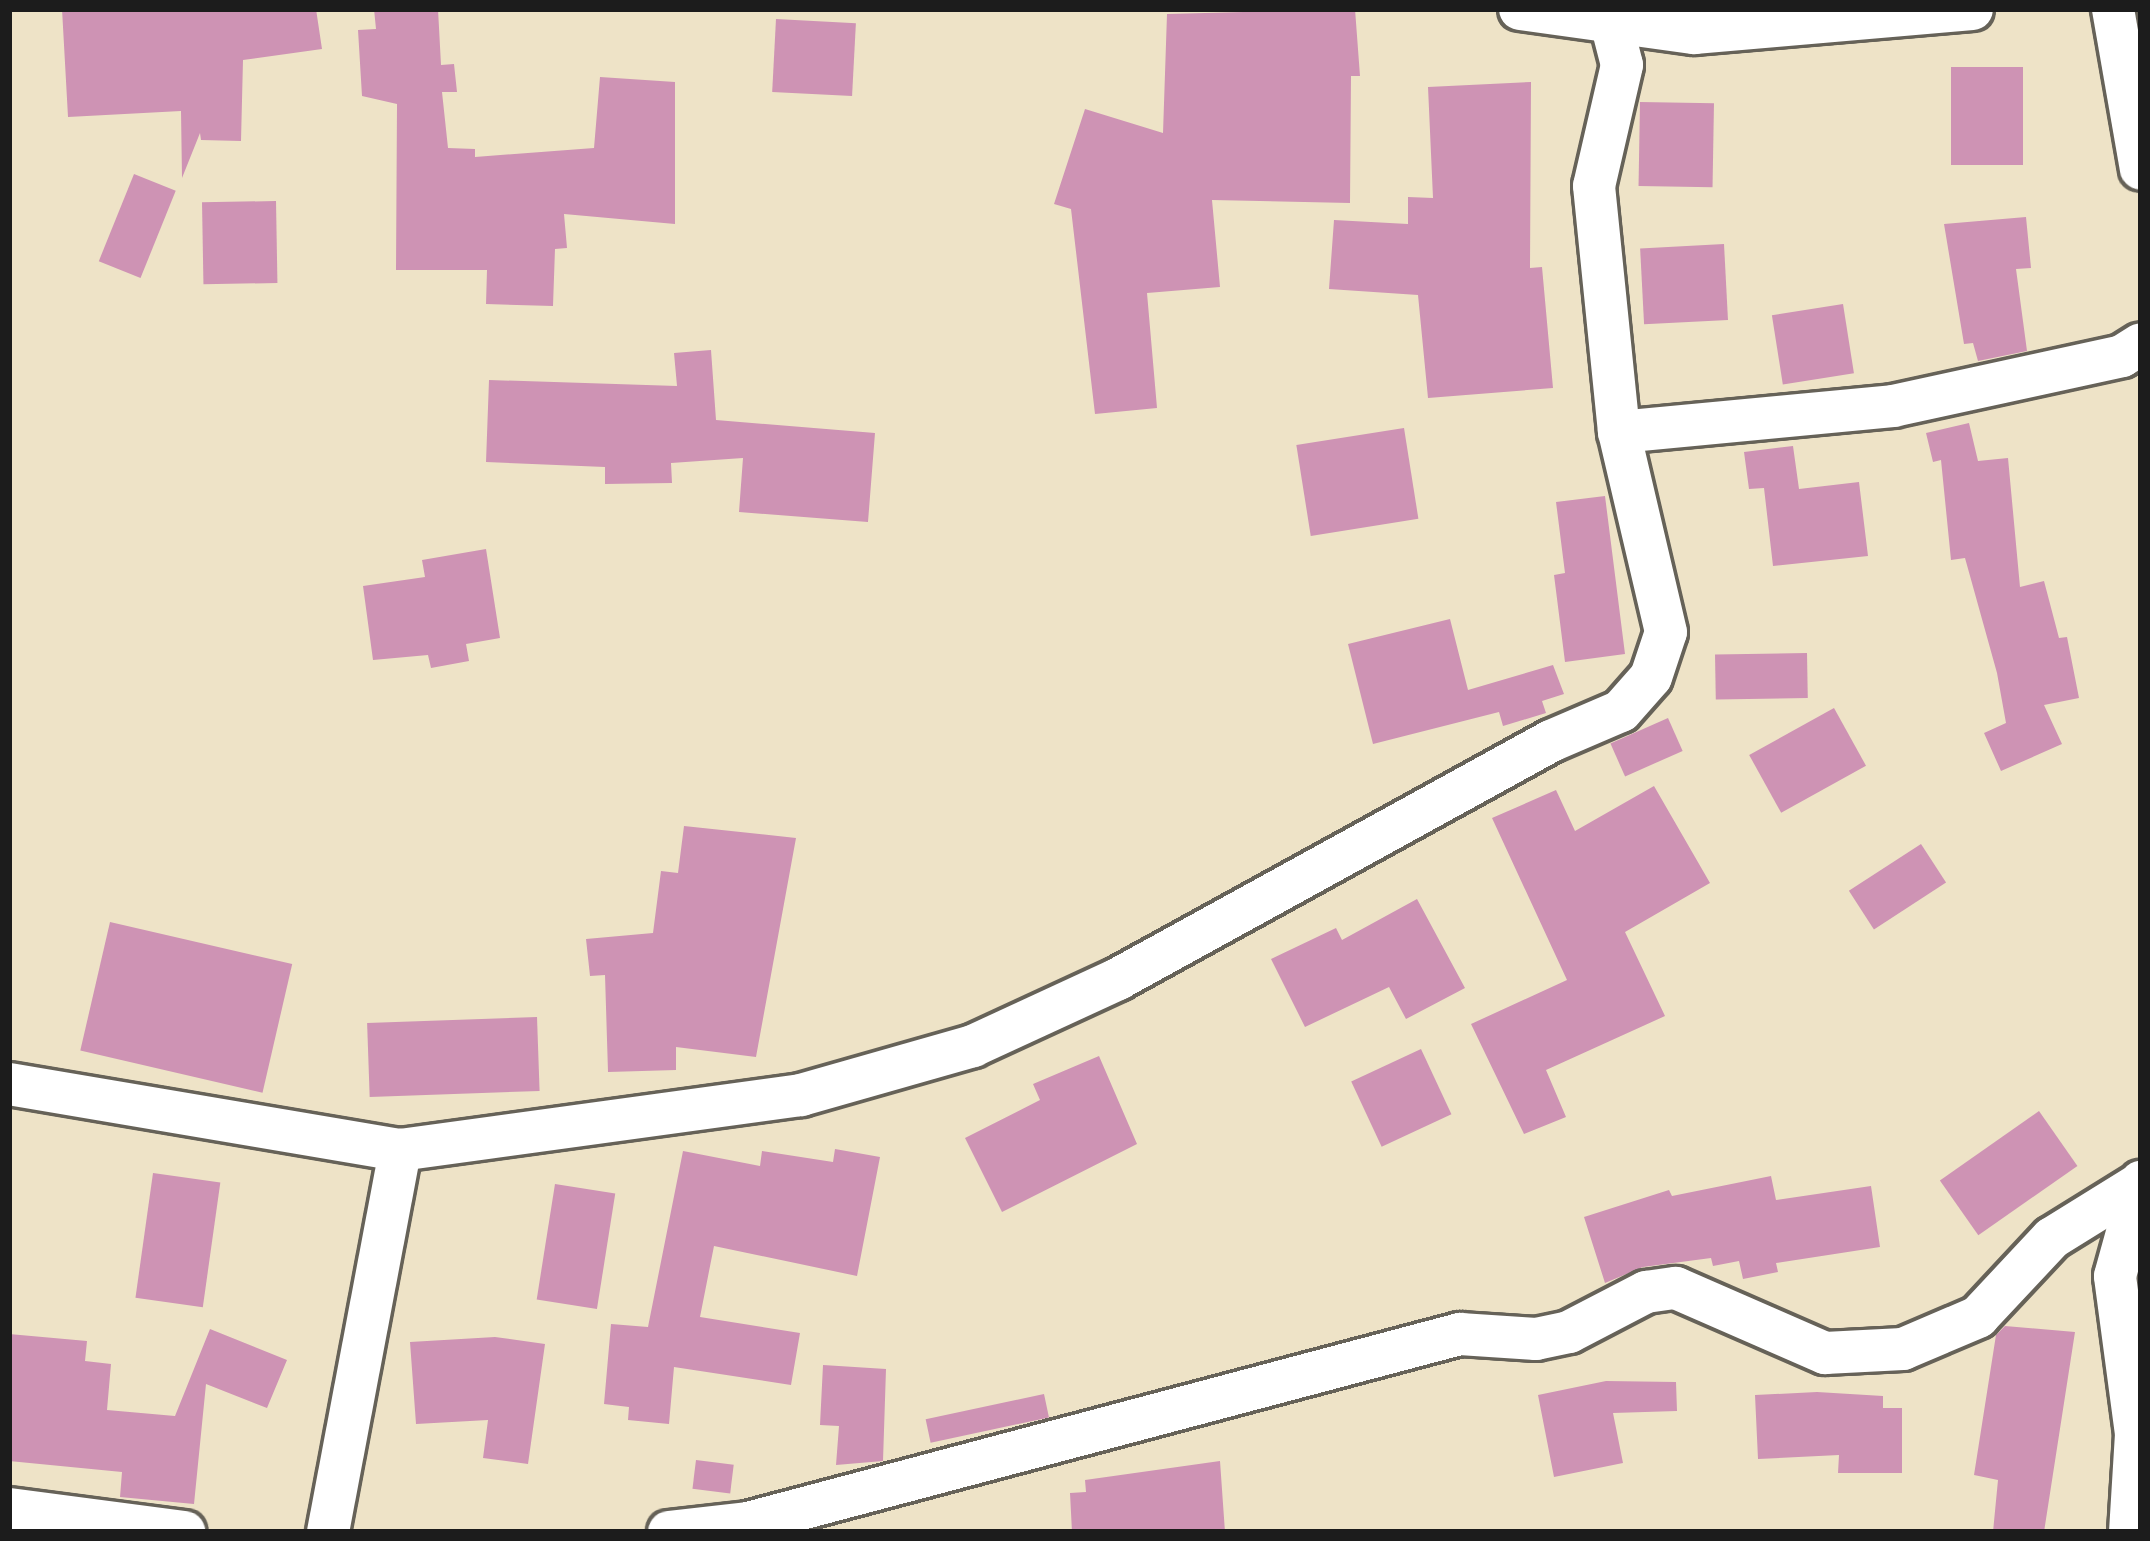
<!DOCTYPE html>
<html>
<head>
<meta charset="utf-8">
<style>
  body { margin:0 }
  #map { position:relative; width:2150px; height:1541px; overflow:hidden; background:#eee3c7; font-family:"Comic Neue",sans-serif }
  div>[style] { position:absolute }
  .building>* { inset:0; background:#ce93b4; transform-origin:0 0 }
  .roads { filter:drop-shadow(3px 0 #666258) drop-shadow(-3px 0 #666258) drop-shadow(0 3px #666258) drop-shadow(0 -3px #666258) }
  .minor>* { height:42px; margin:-21px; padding:0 21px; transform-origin:21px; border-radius:21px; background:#fff }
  span { translate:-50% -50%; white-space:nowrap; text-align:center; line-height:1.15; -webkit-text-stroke:9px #f7f3e8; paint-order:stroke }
  .frame { position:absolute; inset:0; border:12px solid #1c1c1c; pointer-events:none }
</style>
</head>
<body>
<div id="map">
  <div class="building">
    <div style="clip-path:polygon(62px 9px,316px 9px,322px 49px,243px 60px,241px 141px,201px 140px,200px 133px,182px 178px,181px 111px,68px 117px)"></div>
    <div style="clip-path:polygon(374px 9px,438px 9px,441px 65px,454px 64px,457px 92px,442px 92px,448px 148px,475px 149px,475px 157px,594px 148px,600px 77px,675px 82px,675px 224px,564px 214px,567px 248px,555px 249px,553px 306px,486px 304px,487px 270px,396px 270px,397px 104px,362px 96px,358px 30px,376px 29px)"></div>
    <div style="clip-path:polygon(1355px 9px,1360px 76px,1351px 76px,1350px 203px,1212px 200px,1220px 287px,1147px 293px,1157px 408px,1095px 414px,1071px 209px,1054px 204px,1085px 109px,1163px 133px,1167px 14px)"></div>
    <div style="left:776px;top:19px;width:80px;height:73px;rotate:3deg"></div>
    <div style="left:1951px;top:67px;width:72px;height:98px"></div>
    <div style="clip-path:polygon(1531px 82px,1530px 268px,1542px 267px,1553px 388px,1428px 398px,1418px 295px,1329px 289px,1334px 220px,1408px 224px,1408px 197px,1433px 198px,1428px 87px)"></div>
    <div style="left:1640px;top:102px;width:74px;height:84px;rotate:1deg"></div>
    <div style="left:134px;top:174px;width:45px;height:94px;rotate:22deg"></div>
    <div style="left:276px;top:201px;width:82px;height:74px;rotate:89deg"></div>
    <div style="clip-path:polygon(2026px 217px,2031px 268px,2016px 269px,2027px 351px,1978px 361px,1973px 343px,1964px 344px,1944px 224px)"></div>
    <div style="left:1724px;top:244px;width:76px;height:84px;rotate:87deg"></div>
    <div style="left:1843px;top:304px;width:70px;height:72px;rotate:81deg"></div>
    <div style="clip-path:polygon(711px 350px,716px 420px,875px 433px,868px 522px,739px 512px,743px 458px,671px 463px,672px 483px,605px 484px,605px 467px,486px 462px,489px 380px,677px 386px,674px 353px)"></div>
    <div style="clip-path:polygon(1969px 423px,1978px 461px,2008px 458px,2020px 587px,2044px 581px,2059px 638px,2067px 637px,2079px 698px,2044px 705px,2062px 744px,2001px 771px,1984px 733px,2006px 723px,1997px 673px,1965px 558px,1951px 560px,1941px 460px,1933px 462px,1926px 433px)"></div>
    <div style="left:1404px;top:428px;width:92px;height:109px;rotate:81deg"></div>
    <div style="clip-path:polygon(1793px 446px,1799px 489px,1859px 482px,1868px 556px,1773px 566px,1764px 488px,1749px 489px,1744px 452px)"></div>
    <div style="clip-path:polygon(1605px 496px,1625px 654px,1565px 662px,1554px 575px,1565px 573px,1556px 502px)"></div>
    <div style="clip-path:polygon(486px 549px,500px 638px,466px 644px,469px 661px,431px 668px,428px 655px,373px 660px,363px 586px,425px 577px,422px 560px)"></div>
    <div style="clip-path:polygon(1450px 619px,1468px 690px,1553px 665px,1564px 694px,1542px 701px,1546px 713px,1503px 726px,1499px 712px,1373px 744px,1348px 644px)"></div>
    <div style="left:1807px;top:653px;width:45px;height:92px;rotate:89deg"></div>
    <div style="left:1834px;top:708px;width:66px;height:97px;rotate:61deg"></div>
    <div style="left:1668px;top:718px;width:36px;height:63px;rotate:66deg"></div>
    <div style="clip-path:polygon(1654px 786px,1710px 883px,1625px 932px,1665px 1016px,1546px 1070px,1566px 1117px,1524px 1134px,1471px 1024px,1567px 980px,1492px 818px,1556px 790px,1575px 831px)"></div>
    <div style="clip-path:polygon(684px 826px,796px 838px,756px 1057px,676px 1047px,676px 1070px,608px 1072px,605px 975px,590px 976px,586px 939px,653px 933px,661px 871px,678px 873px)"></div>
    <div style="left:1921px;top:844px;width:46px;height:86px;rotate:57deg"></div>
    <div style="clip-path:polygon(1417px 899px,1465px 988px,1406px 1019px,1389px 987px,1305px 1027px,1271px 959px,1336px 928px,1342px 940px)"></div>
    <div style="left:110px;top:922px;width:187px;height:132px;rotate:13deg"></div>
    <div style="left:537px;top:1017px;width:74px;height:170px;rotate:88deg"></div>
    <div style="left:1421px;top:1049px;width:72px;height:77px;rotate:65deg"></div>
    <div style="clip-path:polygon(1099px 1056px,1137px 1144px,1002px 1212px,965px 1138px,1040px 1100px,1033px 1084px)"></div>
    <div style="left:2039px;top:1111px;width:67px;height:121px;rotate:55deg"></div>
    <div style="clip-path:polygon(835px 1149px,880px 1157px,857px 1276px,714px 1246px,700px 1317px,800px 1333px,791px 1385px,674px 1367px,669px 1424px,628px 1420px,629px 1407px,604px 1404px,611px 1324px,648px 1327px,683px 1151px,760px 1166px,762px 1151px,833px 1162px)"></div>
    <div style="left:153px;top:1173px;width:68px;height:126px;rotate:8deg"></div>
    <div style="clip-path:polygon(1771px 1176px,1776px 1200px,1871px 1186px,1880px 1247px,1776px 1263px,1778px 1272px,1743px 1279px,1739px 1261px,1713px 1266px,1711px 1258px,1643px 1267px,1605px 1283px,1584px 1217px,1669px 1190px,1672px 1196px)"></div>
    <div style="left:555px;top:1184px;width:61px;height:117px;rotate:9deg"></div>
    <div style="clip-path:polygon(2005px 1326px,2075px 1332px,2044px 1532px,1993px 1532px,1998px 1480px,1974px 1475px,1996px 1335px)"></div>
    <div style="clip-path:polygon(210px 1329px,287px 1360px,267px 1408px,206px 1384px,194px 1504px,120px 1497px,122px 1472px,9px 1461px,9px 1334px,87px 1341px,85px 1361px,111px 1364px,107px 1410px,175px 1416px)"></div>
    <div style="clip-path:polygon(495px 1337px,545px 1344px,528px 1464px,483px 1458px,488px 1420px,416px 1424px,410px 1342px)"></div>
    <div style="clip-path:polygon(823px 1365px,886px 1369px,883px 1461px,836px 1465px,839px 1426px,820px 1425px)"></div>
    <div style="clip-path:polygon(1606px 1381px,1676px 1382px,1677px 1411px,1613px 1413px,1623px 1463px,1554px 1477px,1538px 1395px)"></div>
    <div style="clip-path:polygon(1817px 1392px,1883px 1396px,1883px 1408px,1902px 1408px,1902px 1473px,1838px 1473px,1839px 1455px,1758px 1459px,1755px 1395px)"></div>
    <div style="left:1044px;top:1394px;width:24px;height:121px;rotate:78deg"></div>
    <div style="left:696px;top:1460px;width:38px;height:29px;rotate:7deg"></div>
    <div style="clip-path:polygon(1220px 1461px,1225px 1532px,1072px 1532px,1070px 1493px,1086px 1492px,1085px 1480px)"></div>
  </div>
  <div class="roads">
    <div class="minor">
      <div style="left:1520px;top:9px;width:176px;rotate:7.9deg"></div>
      <div style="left:1694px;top:33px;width:279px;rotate:-4.9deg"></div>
      <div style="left:2113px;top:9px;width:162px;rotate:80.1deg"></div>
      <div style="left:1612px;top:26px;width:40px;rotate:75.6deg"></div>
      <div style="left:1622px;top:65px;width:124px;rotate:103deg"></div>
      <div style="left:1594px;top:186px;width:247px;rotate:84.2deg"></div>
      <div style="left:9px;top:1084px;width:397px;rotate:9.6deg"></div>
      <div style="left:400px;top:1150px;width:405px;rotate:-7.8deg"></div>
      <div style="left:801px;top:1095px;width:179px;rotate:-15.9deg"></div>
      <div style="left:973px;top:1046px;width:160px;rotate:-24.8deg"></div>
      <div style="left:1118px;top:979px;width:494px;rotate:-28.8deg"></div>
      <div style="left:1551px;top:741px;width:76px;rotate:-23.2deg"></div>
      <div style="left:1621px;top:711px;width:45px;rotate:-48.6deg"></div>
      <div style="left:1651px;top:677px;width:47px;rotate:-71.6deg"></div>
      <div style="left:1666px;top:632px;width:205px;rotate:-103.2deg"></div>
      <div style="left:1619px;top:432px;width:275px;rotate:-5.4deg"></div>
      <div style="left:1893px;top:406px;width:234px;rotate:-12.3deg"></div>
      <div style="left:2122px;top:356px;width:22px;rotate:-32deg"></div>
      <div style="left:9px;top:1509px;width:177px;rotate:7.5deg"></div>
      <div style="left:328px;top:1532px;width:389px;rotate:-79.3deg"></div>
      <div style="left:669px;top:1532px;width:80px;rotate:-6.5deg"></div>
      <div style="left:748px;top:1523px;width:737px;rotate:-14.87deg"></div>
      <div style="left:1460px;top:1334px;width:76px;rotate:3.8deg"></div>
      <div style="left:1536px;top:1339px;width:34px;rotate:-12deg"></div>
      <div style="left:1569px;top:1332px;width:87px;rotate:-27.5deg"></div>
      <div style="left:1646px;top:1292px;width:30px;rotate:-8deg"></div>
      <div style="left:1676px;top:1288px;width:163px;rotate:23.6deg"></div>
      <div style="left:1825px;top:1353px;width:78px;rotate:-2.9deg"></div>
      <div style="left:1903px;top:1349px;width:82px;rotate:-23.1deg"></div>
      <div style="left:1978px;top:1317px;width:108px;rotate:-46.9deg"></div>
      <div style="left:2052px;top:1238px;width:102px;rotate:-31.8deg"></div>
      <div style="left:2130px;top:1532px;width:98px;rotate:-86.5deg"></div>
      <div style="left:2136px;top:1434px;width:159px;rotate:-97.6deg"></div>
      <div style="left:2115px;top:1276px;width:98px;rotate:-74.5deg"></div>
    </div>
  </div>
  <div class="frame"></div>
</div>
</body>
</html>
